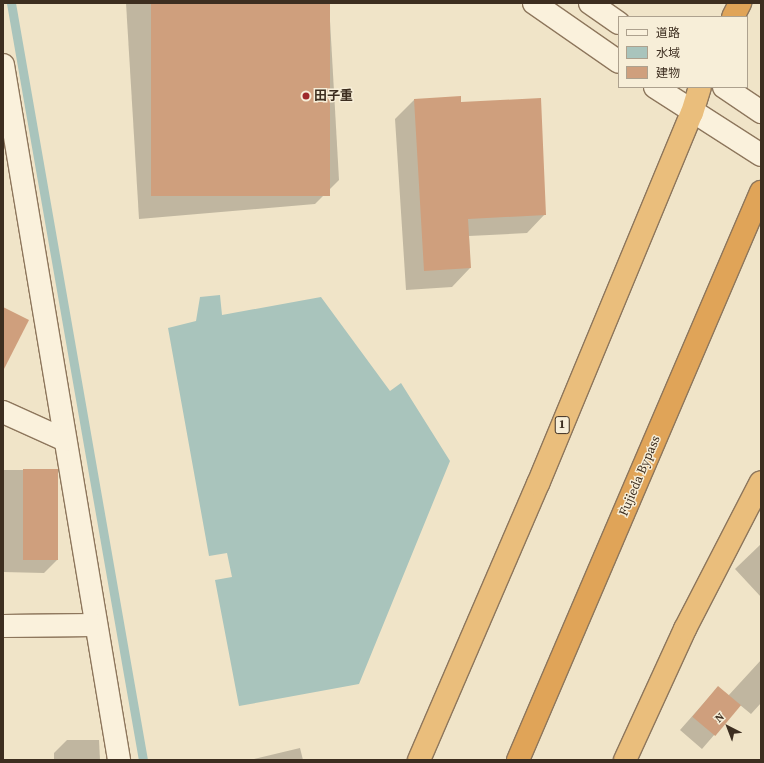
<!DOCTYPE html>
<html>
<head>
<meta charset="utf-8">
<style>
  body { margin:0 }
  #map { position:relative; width:764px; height:763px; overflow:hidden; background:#f0e4c8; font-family:"Source Serif 4","Noto Sans JP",serif }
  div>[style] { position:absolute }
  .water>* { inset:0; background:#a9c4bc }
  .shadow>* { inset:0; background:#0003 }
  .stream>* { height:9px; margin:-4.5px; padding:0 4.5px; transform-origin:4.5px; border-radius:4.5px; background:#a9c4bc }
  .building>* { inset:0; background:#cf9f7d; transform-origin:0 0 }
  .roads { filter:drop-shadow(1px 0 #8d765c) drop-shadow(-1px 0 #8d765c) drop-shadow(0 1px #8d765c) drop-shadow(0 -1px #8d765c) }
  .minor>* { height:22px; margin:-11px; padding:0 11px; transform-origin:11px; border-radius:11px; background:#faf1dc }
  .secondary>* { height:22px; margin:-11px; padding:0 11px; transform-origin:11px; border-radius:11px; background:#faf1dc }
  .trunk>* { height:22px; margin:-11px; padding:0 11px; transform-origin:11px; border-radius:11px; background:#eabe7c }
  .motorway>* { height:22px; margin:-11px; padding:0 11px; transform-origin:11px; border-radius:11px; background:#e0a458 }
  .dots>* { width:11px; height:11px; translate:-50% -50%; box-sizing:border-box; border:2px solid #f7eed8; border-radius:50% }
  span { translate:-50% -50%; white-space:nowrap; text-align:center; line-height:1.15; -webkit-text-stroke:3px #f7eed8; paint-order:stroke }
  .shield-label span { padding:1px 3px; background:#f7eed8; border:1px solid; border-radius:3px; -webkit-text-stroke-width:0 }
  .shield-label { font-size:12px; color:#3d2e20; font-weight:700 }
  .poi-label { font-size:13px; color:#3d2e20; font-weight:700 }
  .left { translate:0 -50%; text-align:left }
  .street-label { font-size:13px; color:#3d2e20 }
  .frame { position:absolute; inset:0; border:4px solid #3d2e20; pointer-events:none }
  .legend { position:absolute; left:618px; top:16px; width:130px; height:72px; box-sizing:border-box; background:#f7eed8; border:1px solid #ada18e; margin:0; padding:5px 7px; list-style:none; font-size:12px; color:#3d2e20 }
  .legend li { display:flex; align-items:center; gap:8px; height:20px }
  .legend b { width:20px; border:1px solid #ada18e }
  .north { position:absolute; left:708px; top:707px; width:40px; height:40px; -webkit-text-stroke:3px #f7eed8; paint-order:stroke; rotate:318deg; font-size:11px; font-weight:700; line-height:16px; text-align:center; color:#3d2e20 }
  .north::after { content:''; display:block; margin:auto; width:14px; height:18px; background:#3d2e20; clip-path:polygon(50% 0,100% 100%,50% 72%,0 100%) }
</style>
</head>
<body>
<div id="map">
  <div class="water">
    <div style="clip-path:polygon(220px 295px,222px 315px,321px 297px,390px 391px,401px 383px,450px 461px,359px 684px,239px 706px,215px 580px,232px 577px,227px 553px,209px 556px,168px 328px,196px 321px,200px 297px)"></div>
  </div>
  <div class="shadow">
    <div style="clip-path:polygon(126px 3px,329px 3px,339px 180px,315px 204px,139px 219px)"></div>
    <div style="clip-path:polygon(414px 100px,460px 104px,545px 214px,527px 233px,469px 236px,470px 268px,452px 287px,406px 290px,395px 119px)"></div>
    <div style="clip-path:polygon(3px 470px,57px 470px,57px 560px,44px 573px,3px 572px)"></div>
    <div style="clip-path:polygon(761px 544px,761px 597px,735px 569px)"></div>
    <div style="clip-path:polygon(761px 660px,761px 703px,751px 714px,740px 705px,702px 749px,680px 730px,718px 687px,728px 696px)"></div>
    <div style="clip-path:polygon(67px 740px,99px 740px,100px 760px,54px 760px,54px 753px)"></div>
    <div style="clip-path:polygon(300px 748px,303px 760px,250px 760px)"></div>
  </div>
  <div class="stream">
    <div style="left:11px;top:3px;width:768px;rotate:80.11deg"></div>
  </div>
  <div class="building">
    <div style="left:151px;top:3px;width:179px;height:193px"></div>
    <div style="clip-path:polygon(461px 96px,461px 102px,541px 98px,546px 215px,468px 219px,471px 268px,424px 271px,414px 99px)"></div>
    <div style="clip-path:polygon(3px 307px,29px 320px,3px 371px)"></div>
    <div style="left:23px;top:469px;width:35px;height:91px"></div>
    <div style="left:718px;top:686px;width:30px;height:40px;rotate:40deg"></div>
  </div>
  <div class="roads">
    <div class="minor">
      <div style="left:3px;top:65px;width:705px;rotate:80.52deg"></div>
      <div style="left:3px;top:412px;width:68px;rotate:24.3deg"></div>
      <div style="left:3px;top:626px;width:92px;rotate:-0.6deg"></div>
    </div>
    <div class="secondary">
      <div style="left:534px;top:3px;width:103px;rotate:34.8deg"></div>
      <div style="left:590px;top:3px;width:35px;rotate:35deg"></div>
      <div style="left:655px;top:87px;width:126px;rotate:32.7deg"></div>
      <div style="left:724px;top:87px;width:45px;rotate:34deg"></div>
    </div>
    <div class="trunk">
      <div style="left:419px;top:760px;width:301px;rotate:-66.7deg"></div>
      <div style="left:538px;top:484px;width:402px;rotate:-67.5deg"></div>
      <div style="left:692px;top:113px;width:27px;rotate:-73deg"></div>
      <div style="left:625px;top:760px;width:144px;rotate:-65.4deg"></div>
      <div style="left:685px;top:629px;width:165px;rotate:-62.7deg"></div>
    </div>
    <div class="motorway">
      <div style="left:733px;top:17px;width:16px;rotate:-63deg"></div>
      <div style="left:518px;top:760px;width:618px;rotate:-66.84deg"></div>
    </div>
  </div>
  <div class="dots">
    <div style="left:306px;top:96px;background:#9e2a2b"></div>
  </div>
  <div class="shield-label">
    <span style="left:562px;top:425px">1</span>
  </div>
  <div class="poi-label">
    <span class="left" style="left:314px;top:96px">田子重</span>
  </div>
  <div class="street-label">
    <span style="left:640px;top:476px;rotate:-67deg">Fujieda Bypass</span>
  </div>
  <div class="frame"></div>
  <ul class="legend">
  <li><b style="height:5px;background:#faf1dc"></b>道路</li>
  <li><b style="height:11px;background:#a9c4bc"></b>水域</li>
  <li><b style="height:11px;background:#cf9f7d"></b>建物</li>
  </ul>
  <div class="north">N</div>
</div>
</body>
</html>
